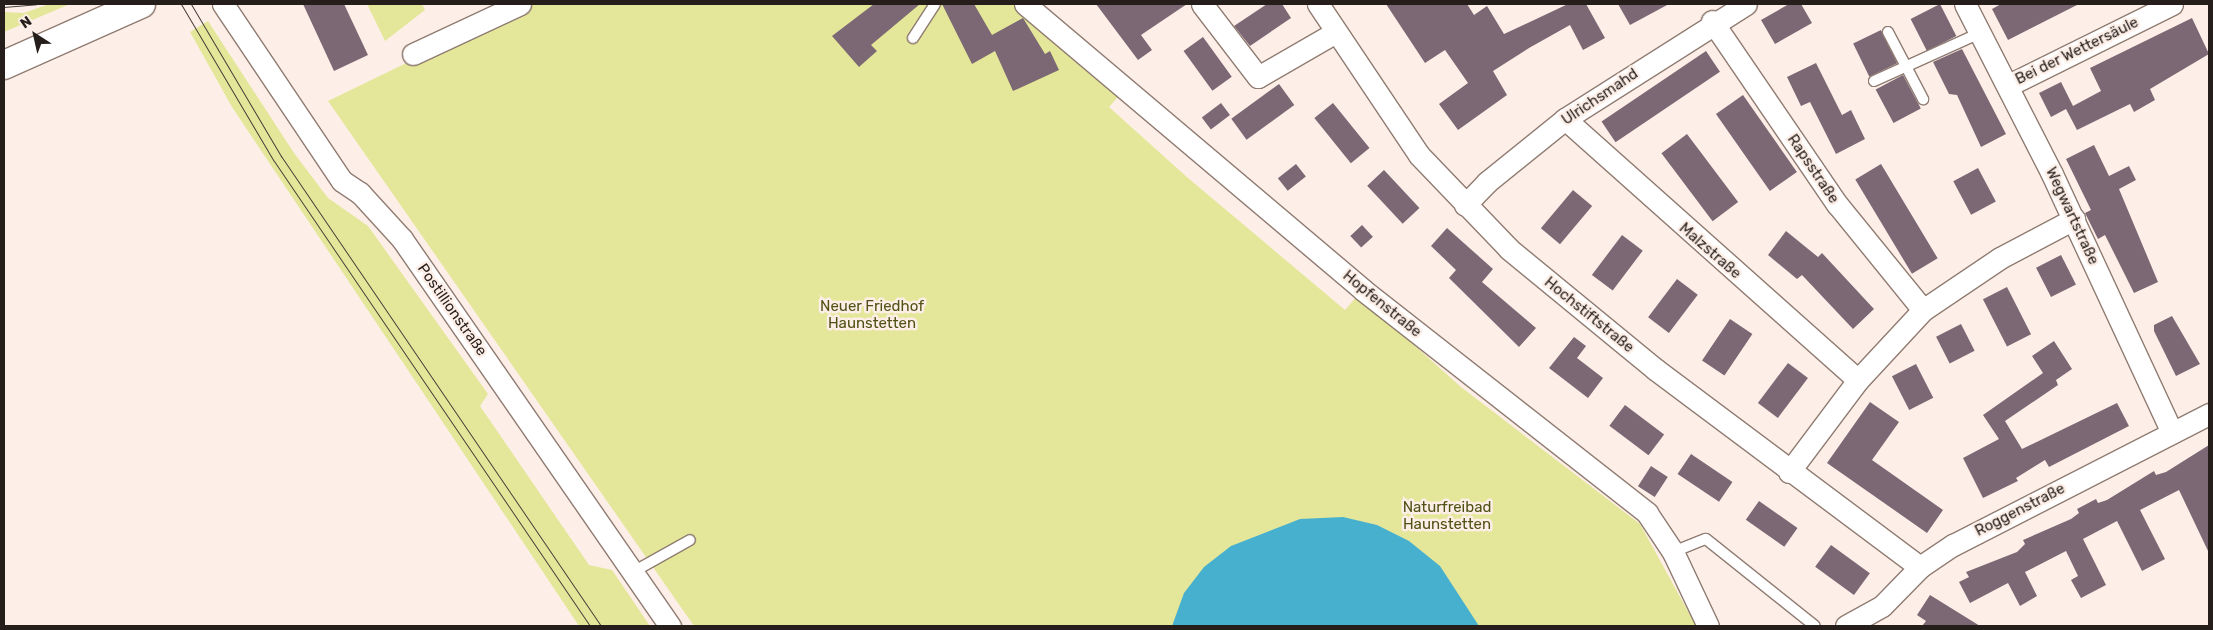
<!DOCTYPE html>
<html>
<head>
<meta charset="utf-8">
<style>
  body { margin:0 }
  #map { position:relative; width:2213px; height:630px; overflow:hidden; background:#fdefe8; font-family:Rubik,sans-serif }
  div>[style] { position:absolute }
  .green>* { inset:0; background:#e4e799 }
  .water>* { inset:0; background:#48b0cf }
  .building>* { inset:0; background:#7b6874; transform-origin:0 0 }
  .roads { filter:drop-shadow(1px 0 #907c72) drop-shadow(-1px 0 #907c72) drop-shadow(0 1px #907c72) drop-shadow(0 -1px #907c72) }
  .service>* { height:10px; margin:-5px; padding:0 5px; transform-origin:5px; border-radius:5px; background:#fff }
  .minor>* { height:21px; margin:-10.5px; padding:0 10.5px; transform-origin:10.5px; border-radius:10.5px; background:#fff }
  .secondary>* { height:28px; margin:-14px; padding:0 14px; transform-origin:14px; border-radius:14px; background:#fff }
  .tram>* { height:1px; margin:-0.5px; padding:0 0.5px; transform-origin:0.5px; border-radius:0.5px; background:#463d39 }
  span { translate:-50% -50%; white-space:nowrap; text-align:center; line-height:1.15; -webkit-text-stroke:5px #fdefe8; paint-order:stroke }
  .street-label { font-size:15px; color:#261e1a }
  .park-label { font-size:15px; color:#505114 }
  .frame { position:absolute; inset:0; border:5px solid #261e1a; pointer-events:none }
  .north { position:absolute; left:10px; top:10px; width:50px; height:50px; -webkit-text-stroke:4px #fdefe8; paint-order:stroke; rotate:325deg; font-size:14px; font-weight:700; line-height:20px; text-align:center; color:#261e1a }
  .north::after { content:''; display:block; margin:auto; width:18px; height:22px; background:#261e1a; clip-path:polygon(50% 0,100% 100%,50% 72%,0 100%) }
</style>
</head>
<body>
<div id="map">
  <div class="green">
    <div style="clip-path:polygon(49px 4px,70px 4px,4px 32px,4px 12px,24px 13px)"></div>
    <div style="clip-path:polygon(367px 4px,422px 4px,425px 10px,385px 41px)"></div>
    <div style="clip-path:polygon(528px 4px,1025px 4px,1125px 89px,1109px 107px,1188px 178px,1345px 310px,1358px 295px,1461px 387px,1640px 524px,1696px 626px,694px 626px,328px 101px)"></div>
    <div style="clip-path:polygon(208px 21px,294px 153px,328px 198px,368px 226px,488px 394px,480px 406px,589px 565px,612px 570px,650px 626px,579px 626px,232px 107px,190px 32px)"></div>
  </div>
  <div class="water">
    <div style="clip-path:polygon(1343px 517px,1377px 525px,1409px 541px,1440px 566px,1479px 626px,1172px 626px,1184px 593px,1204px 567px,1231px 546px,1300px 519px)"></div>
  </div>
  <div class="building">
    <div style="clip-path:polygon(303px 4px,344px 4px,368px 55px,334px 71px)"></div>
    <div style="clip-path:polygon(874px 4px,920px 4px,871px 45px,877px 51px,859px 67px,832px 36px)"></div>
    <div style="clip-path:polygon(942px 4px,974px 4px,992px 35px,1023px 18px,1045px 54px,1050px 51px,1059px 70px,1013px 91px,995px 51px,972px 64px)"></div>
    <div style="clip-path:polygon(1096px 4px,1187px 4px,1141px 35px,1152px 50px,1138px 60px)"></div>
    <div style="clip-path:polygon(1267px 4px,1282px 4px,1291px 18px,1250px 46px,1234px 26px)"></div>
    <div style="clip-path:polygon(1386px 4px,1467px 4px,1474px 15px,1487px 6px,1504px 34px,1568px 4px,1586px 4px,1605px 38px,1583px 50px,1570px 25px,1529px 48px,1493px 71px,1507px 95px,1458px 130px,1439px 104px,1468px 83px,1445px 50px,1425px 63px)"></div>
    <div style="clip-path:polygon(1618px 4px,1669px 4px,1630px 25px)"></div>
    <div style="clip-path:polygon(1789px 4px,1801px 4px,1812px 23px,1775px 44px,1761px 20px)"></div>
    <div style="left:1940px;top:4px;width:36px;height:33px;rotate:63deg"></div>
    <div style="clip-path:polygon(2001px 4px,2079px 4px,2008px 40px,1992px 9px)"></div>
    <div style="clip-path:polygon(2192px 18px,2209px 54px,2150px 89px,2155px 100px,2134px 112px,2130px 104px,2077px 130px,2066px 109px,2051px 117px,2039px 93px,2061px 82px,2073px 106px,2101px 91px,2090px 68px)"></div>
    <div style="left:1881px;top:30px;width:37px;height:31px;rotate:64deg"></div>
    <div style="left:1203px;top:37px;width:49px;height:24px;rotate:54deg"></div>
    <div style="clip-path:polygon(1962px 49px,2006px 134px,1981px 147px,1957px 95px,1949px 94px,1933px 62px)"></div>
    <div style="left:1706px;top:51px;width:25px;height:126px;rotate:56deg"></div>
    <div style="clip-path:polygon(1816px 63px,1842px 115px,1851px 110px,1865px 139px,1836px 154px,1810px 102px,1801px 106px,1787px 77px)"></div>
    <div style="left:1903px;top:75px;width:38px;height:31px;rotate:62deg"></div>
    <div style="left:1279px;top:84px;width:26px;height:59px;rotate:54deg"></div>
    <div style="left:1743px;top:95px;width:94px;height:33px;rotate:55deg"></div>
    <div style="left:1221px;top:103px;width:15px;height:24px;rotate:53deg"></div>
    <div style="left:1333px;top:103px;width:58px;height:24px;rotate:51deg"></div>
    <div style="left:1687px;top:134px;width:85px;height:32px;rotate:53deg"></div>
    <div style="clip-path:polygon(2094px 145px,2109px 176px,2129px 166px,2136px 180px,2119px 189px,2158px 282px,2134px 293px,2105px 235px,2098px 239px,2085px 213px,2091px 210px,2066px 159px)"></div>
    <div style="left:1296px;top:164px;width:16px;height:23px;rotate:52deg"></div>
    <div style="left:1881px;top:164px;width:110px;height:30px;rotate:59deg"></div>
    <div style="left:1978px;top:168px;width:38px;height:28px;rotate:62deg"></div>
    <div style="left:1384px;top:170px;width:52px;height:23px;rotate:47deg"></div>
    <div style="left:1573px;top:190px;width:25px;height:50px;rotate:40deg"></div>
    <div style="left:1362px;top:225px;width:16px;height:16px;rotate:47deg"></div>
    <div style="clip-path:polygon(1447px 228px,1493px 269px,1482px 282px,1536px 328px,1519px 347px,1449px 278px,1456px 270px,1431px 246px)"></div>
    <div style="clip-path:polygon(1786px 231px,1818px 257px,1822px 253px,1874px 309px,1853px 329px,1802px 275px,1797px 279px,1768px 255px)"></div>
    <div style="left:1622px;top:235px;width:26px;height:50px;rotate:37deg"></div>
    <div style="left:2061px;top:255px;width:33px;height:28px;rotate:63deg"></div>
    <div style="left:1677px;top:279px;width:26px;height:48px;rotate:37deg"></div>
    <div style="left:2007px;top:287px;width:53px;height:27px;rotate:63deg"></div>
    <div style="clip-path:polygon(2172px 316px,2200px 364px,2176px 376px,2154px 331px,2154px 325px)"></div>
    <div style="left:1730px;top:319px;width:27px;height:50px;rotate:34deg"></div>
    <div style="left:1961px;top:324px;width:30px;height:28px;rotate:63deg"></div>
    <div style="clip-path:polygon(1574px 337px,1586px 346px,1577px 358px,1603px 378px,1588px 398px,1549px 368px)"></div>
    <div style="clip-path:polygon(2054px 341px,2072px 369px,2056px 380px,2058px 385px,2005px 421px,2022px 449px,2117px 403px,2129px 426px,2049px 467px,2045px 460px,2016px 478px,2018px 481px,1983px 498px,1963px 458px,1999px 439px,1983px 415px,2043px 373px,2032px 356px)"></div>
    <div style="left:1788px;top:363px;width:25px;height:50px;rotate:37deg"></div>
    <div style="left:1916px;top:364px;width:38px;height:27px;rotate:63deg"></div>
    <div style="clip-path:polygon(1870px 402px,1899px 422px,1872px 460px,1943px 510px,1927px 533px,1827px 463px)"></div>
    <div style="left:1625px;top:405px;width:49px;height:26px;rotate:37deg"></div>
    <div style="clip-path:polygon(2209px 445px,2209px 553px,2179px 490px,2140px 510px,2165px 559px,2142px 571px,2117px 521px,2083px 539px,2106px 585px,2081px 598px,2071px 580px,2078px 576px,2066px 551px,2025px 572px,2037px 596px,2020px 606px,2008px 583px,1970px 603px,1959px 582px,1969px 577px,1966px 572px,2017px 552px,2025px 544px,2023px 540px,2071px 519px,2079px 513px,2077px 509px,2096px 499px,2098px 503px,2107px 500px,2154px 471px,2156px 475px,2166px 472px)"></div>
    <div style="left:1691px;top:454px;width:50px;height:24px;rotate:34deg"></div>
    <div style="left:1651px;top:466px;width:20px;height:24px;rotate:33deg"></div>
    <div style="left:1759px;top:501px;width:47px;height:23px;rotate:35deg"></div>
    <div style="left:1831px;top:545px;width:48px;height:27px;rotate:36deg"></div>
    <div style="clip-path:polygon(1930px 595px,1980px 626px,1922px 626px,1926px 621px,1917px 615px)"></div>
  </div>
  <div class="roads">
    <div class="service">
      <div style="left:1888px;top:32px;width:76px;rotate:62.4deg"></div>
      <div style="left:913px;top:38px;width:40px;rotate:-57.1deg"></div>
      <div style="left:1874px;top:81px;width:116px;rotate:-24.4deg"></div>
      <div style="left:1673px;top:552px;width:35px;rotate:-22deg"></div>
      <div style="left:1706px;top:539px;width:139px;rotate:38.6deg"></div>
      <div style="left:633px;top:572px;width:65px;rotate:-29.3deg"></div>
    </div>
    <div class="minor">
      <div style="left:223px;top:4px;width:213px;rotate:56.1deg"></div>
      <div style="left:342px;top:181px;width:22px;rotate:34deg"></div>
      <div style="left:360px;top:193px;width:62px;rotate:47.6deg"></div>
      <div style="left:402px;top:239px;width:471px;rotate:55.3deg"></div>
      <div style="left:1025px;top:4px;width:443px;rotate:40.2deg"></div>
      <div style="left:1363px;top:290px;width:361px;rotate:38.1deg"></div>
      <div style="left:1647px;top:513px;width:47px;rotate:56.3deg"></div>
      <div style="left:1673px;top:552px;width:82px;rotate:64.7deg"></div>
      <div style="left:1202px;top:4px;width:92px;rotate:52.5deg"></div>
      <div style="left:1258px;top:77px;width:90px;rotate:-30deg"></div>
      <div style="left:1318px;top:4px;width:182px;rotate:56.2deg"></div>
      <div style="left:1419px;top:155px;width:130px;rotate:46.2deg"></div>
      <div style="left:1509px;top:249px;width:189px;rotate:39.4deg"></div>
      <div style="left:1655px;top:369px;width:331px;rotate:36.8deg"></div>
      <div style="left:1965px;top:4px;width:191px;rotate:62.9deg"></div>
      <div style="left:2052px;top:174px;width:285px;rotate:65.1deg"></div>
      <div style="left:1712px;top:21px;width:222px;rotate:55.7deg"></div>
      <div style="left:1837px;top:204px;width:136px;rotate:50.9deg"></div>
      <div style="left:413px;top:54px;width:118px;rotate:-25deg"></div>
      <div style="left:2009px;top:85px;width:182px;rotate:-26.4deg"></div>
      <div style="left:1565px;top:119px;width:392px;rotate:41.7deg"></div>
      <div style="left:1465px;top:205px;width:32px;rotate:-46deg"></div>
      <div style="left:1487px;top:182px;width:100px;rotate:-38.9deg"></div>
      <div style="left:1565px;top:119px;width:214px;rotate:-32.4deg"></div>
      <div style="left:1789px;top:472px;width:115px;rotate:-53.1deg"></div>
      <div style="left:1858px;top:380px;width:96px;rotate:-47.1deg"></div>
      <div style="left:1923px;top:310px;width:93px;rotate:-34deg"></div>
      <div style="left:2000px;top:258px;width:84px;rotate:-27.8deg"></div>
      <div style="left:1846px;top:626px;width:41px;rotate:-29.1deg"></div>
      <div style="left:1882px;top:606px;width:54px;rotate:-45.7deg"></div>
      <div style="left:1920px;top:567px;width:40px;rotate:-34deg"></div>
      <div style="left:1953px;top:545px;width:288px;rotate:-27.1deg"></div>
    </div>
    <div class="secondary">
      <div style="left:4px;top:65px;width:150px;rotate:-24deg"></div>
    </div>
  </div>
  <div class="tram">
    <div style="left:181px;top:4px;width:182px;rotate:59.4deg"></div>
    <div style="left:274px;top:161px;width:562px;rotate:55.8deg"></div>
    <div style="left:191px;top:4px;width:177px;rotate:59.4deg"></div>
    <div style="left:281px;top:156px;width:569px;rotate:55.75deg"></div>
    <div style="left:4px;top:7px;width:32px;rotate:-5deg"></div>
  </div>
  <div class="street-label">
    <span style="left:2077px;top:51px;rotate:-26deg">Bei der Wettersäule</span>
    <span style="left:1600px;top:97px;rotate:-34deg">Ulrichsmahd</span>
    <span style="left:1813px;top:169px;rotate:56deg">Rapsstraße</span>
    <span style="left:2072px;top:216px;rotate:65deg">Wegwartstraße</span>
    <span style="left:1710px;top:251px;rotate:41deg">Malzstraße</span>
    <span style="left:1382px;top:304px;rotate:39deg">Hopfenstraße</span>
    <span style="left:452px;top:310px;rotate:55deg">Postillionstraße</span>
    <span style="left:1589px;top:315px;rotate:39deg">Hochstiftstraße</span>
    <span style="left:2020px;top:510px;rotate:-27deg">Roggenstraße</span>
  </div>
  <div class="park-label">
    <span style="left:872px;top:315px">Neuer Friedhof<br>Haunstetten</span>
    <span style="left:1447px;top:516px">Naturfreibad<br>Haunstetten</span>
  </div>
  <div class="frame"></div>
  <div class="north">N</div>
</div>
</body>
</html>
